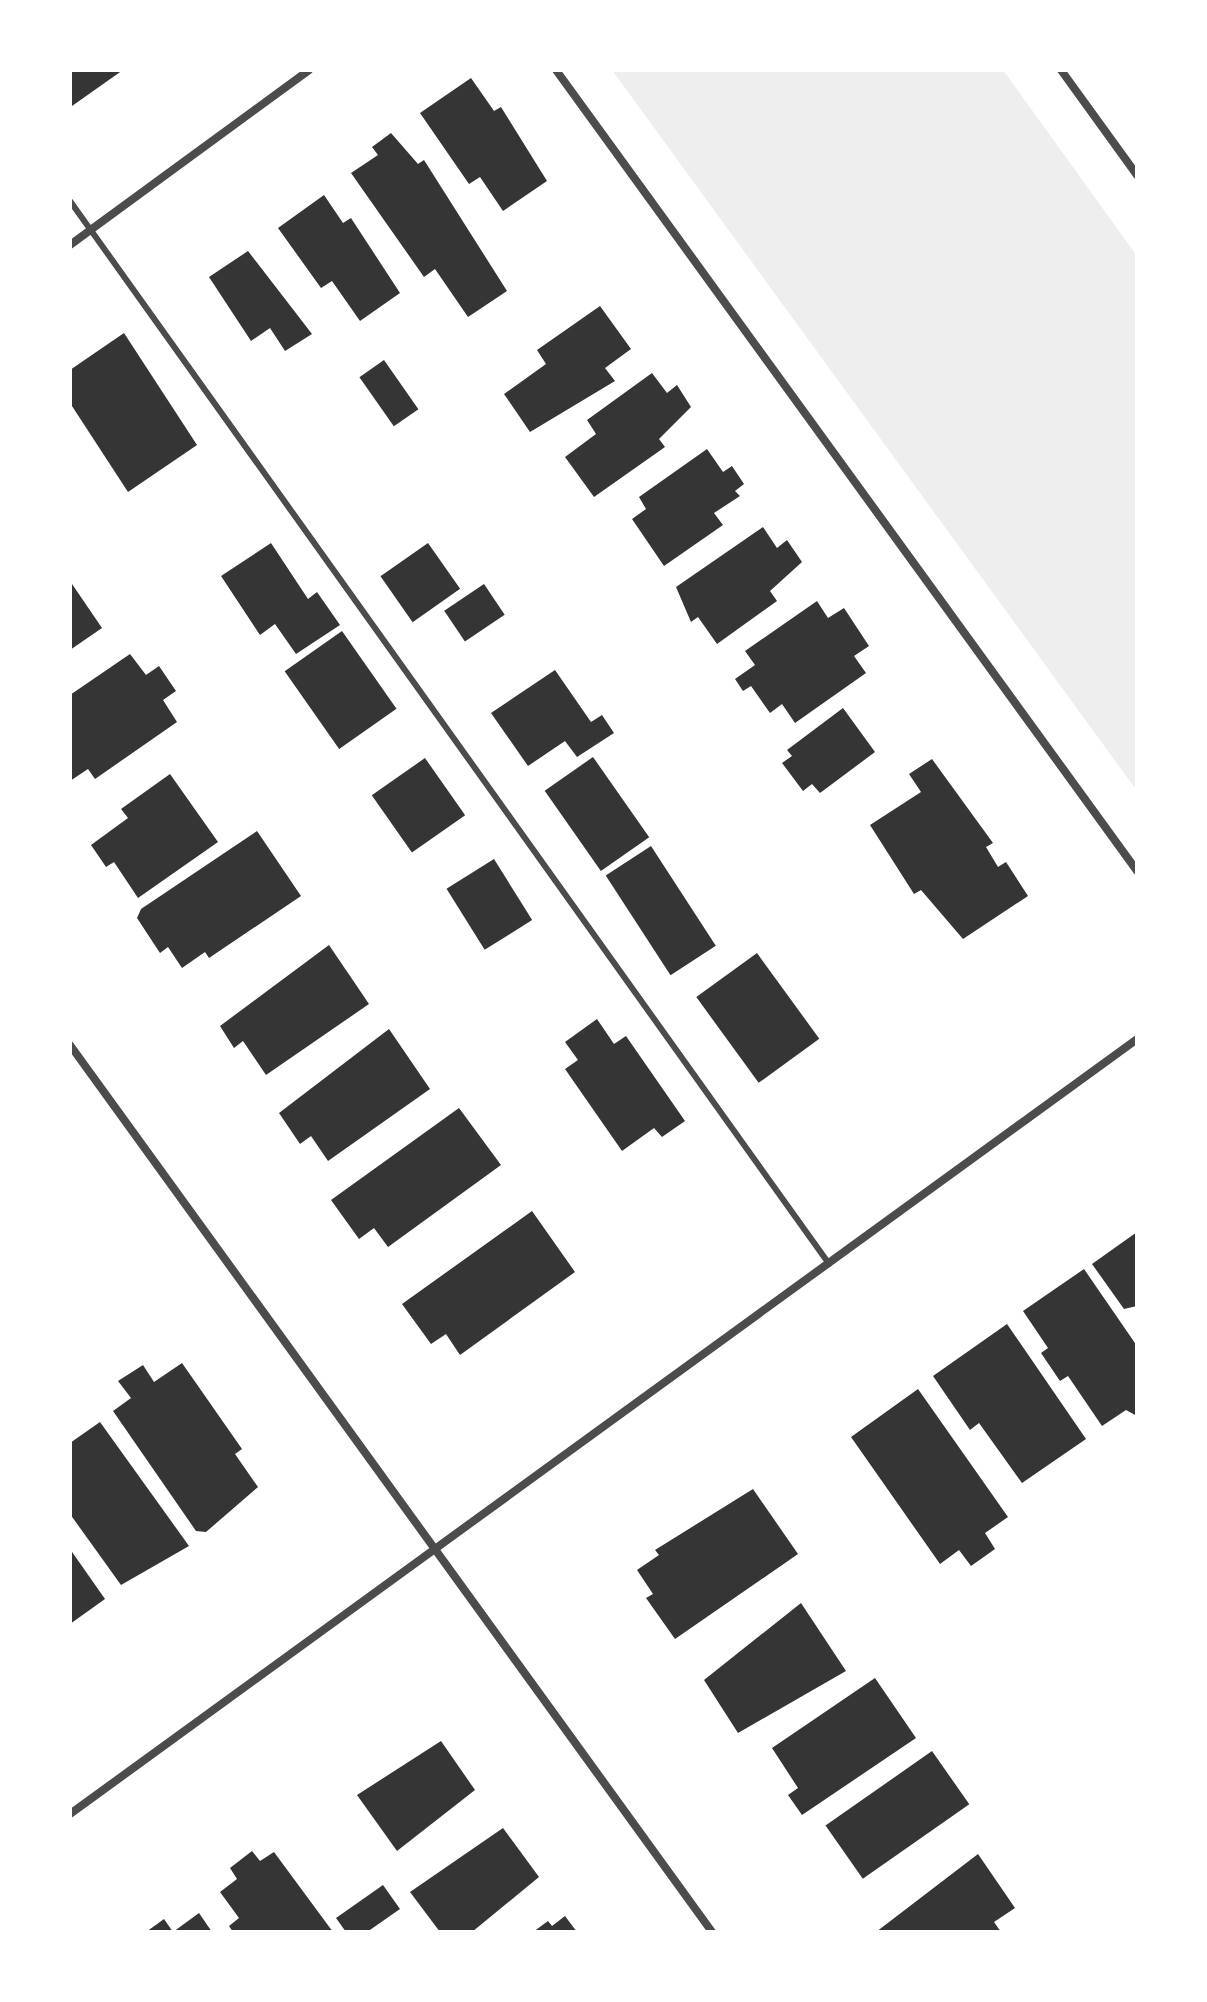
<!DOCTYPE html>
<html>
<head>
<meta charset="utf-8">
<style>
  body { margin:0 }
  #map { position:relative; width:1207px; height:2002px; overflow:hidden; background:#fff; font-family:Montserrat,sans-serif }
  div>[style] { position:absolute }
  .green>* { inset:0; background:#eee }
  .building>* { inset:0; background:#353535; transform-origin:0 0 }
  .service>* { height:6px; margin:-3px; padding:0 3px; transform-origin:3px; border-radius:3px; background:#4c4c4c }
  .minor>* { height:8px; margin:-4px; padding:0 4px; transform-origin:4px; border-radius:4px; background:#4c4c4c }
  span { translate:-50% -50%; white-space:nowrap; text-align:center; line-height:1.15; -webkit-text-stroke:6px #fff; paint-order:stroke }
  .frame { position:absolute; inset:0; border:72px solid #fff; pointer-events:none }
</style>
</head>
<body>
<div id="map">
  <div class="green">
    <div style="clip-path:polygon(612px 70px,1003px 70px,1137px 256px,1137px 791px)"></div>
  </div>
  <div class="building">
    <div style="clip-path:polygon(70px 70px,123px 70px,72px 106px)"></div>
    <div style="clip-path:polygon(471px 78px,494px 111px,501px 107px,547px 181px,503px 211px,480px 177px,469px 184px,420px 113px)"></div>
    <div style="clip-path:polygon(391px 133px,418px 164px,424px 160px,507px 291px,468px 317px,435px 269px,424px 277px,351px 173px,378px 155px,372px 147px)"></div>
    <div style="clip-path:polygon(324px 195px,343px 223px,351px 218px,400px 293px,360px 321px,332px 281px,321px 288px,278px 228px)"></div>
    <div style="clip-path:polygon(248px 251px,312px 334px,285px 351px,270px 328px,251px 341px,209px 277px)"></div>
    <div style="clip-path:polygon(600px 306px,631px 349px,605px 368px,615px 381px,530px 432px,504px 394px,546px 364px,537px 350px)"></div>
    <div style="clip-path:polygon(124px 333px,197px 445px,128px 492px,70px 403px,70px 370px)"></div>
    <div style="left:384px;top:360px;width:60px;height:30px;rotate:55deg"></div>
    <div style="clip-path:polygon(652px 373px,667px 393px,677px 385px,691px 407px,659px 439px,665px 447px,594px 497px,565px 457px,596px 434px,587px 420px)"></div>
    <div style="clip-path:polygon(707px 449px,723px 472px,732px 466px,744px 484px,735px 491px,740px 496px,714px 513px,723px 525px,664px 566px,632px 519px,646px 509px,639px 497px)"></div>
    <div style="clip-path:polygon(763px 527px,777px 548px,787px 540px,802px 562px,770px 591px,777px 601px,717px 644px,698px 617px,691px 622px,676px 587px)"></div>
    <div style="clip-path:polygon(271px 543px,308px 599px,317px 592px,340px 625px,296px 654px,275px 624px,260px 635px,221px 576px)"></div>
    <div style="left:428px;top:543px;width:56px;height:58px;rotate:55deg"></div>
    <div style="clip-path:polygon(70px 581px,102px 628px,70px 650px)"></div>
    <div style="left:484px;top:584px;width:37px;height:48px;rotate:56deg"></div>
    <div style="clip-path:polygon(817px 601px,828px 618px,844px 608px,869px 646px,854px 656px,866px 673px,795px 723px,782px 704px,770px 713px,751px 686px,743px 691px,735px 679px,755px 665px,745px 651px)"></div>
    <div style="left:342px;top:631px;width:95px;height:70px;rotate:55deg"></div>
    <div style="clip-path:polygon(130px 654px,146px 675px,159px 666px,176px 691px,163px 700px,177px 722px,95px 779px,88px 769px,70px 781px,70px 695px)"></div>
    <div style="clip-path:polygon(555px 670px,591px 722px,602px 715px,614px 733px,577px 757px,565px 741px,528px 766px,491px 713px)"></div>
    <div style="clip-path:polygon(843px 708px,875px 752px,820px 793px,812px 784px,803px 791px,782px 763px,792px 756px,787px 750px)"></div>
    <div style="left:593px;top:757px;width:98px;height:59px;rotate:55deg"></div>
    <div style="left:425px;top:758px;width:70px;height:65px;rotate:55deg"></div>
    <div style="clip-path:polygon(932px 759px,993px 843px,986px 847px,998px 867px,1006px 862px,1028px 896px,963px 939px,921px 890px,914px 894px,870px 825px,921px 792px,909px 774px)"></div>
    <div style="clip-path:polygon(170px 774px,218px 842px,138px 898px,114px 862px,106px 867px,91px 845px,128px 818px,121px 809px)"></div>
    <div style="clip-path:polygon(257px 831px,301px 896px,209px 958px,205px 952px,182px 968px,168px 947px,160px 953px,137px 918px,141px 909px)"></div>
    <div style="left:651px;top:846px;width:119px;height:54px;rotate:57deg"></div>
    <div style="left:494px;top:859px;width:72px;height:56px;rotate:58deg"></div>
    <div style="clip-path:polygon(329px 945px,369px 1004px,266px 1075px,243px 1041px,234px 1048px,220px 1026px)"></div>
    <div style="left:757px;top:953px;width:106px;height:75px;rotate:54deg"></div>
    <div style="clip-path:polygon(597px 1019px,614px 1044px,626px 1036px,685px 1121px,662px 1137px,654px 1128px,622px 1151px,565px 1069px,578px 1060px,565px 1042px)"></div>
    <div style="clip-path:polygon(389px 1029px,430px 1089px,328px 1161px,311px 1136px,300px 1144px,279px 1113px)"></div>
    <div style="clip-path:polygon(459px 1108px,501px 1165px,388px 1247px,374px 1228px,359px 1239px,331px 1200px)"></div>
    <div style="clip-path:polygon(532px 1211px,575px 1272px,460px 1355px,446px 1334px,431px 1344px,402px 1304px)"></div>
    <div style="clip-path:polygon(1137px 1232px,1137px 1306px,1124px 1309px,1092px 1264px)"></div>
    <div style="clip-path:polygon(1084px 1269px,1137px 1346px,1137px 1416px,1126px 1410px,1102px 1426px,1068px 1376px,1060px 1381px,1041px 1353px,1048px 1348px,1023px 1311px)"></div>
    <div style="clip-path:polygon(1007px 1324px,1086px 1439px,1022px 1483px,979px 1423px,970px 1430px,933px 1376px)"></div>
    <div style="clip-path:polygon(182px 1363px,242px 1449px,235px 1454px,258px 1487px,206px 1532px,196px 1531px,113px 1411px,131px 1398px,118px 1381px,143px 1365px,154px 1382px)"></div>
    <div style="clip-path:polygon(918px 1389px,1008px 1517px,985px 1533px,995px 1549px,971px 1566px,959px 1550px,940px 1564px,851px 1437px)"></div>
    <div style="clip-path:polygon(100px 1422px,189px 1546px,121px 1585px,70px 1514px,70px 1443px)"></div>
    <div style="clip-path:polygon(753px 1489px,798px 1554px,675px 1639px,646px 1598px,653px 1594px,637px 1570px,659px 1555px,655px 1550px)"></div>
    <div style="clip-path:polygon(70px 1549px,105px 1599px,70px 1624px)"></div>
    <div style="clip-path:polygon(801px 1603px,846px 1671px,738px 1733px,704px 1680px)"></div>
    <div style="clip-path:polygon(875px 1678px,916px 1738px,802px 1815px,788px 1795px,798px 1788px,772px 1748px)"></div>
    <div style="clip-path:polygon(441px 1741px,475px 1790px,397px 1851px,357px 1795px)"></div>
    <div style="left:932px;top:1751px;width:65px;height:130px;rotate:55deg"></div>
    <div style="clip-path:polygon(503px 1828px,539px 1877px,472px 1932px,440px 1932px,410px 1892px)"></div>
    <div style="clip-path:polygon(252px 1851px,260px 1861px,274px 1852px,333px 1932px,233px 1932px,229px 1926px,239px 1918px,220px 1892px,237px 1879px,230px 1868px)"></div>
    <div style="clip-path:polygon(978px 1854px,1015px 1908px,994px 1922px,1001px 1932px,876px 1932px)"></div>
    <div style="clip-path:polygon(383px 1885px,400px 1909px,367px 1932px,346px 1932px,336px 1918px)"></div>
    <div style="clip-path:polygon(199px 1913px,212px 1932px,146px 1932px,164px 1919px,173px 1932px)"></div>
    <div style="clip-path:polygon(565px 1916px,577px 1932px,533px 1932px,548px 1921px,552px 1926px)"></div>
  </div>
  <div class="service">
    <div style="left:70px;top:201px;width:1306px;rotate:54.47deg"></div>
  </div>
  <div class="minor">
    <div style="left:556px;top:70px;width:990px;rotate:54.04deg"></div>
    <div style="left:1061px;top:70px;width:130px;rotate:54.1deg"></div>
    <div style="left:70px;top:245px;width:296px;rotate:-36.2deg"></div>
    <div style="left:70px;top:1045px;width:1095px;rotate:54.1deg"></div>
    <div style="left:70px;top:1814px;width:1319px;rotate:-35.99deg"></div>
  </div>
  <div class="frame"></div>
</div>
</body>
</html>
